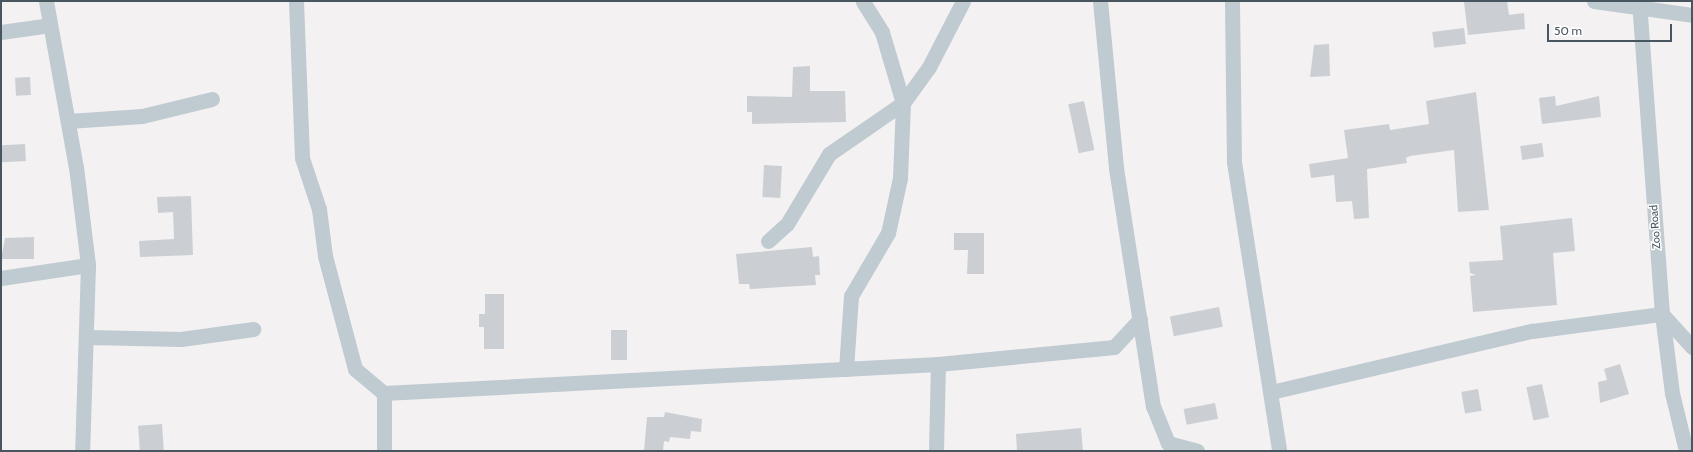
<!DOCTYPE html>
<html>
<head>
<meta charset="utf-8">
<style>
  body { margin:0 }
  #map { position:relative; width:1693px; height:452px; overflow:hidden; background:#f4f1f2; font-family:Cabin,sans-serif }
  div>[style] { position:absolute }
  .building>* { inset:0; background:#cbcfd4; transform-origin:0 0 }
  .street>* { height:15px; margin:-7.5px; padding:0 7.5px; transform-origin:7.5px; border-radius:7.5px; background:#bfcad1 }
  span { translate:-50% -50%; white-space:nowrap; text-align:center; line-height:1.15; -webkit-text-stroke:3px #fff; paint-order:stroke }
  .street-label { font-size:11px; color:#485660 }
  .frame { position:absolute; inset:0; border:2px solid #485660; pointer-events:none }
  .scale { position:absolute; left:1547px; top:24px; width:125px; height:18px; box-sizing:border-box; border:2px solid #485660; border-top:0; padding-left:5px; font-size:12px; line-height:14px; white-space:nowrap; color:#485660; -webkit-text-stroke:3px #fff; paint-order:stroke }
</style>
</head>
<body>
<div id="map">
  <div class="building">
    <div style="clip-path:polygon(1507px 1px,1509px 15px,1524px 13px,1525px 29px,1468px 35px,1464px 2px)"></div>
    <div style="left:1464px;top:28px;width:16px;height:32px;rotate:83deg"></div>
    <div style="clip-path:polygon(1329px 44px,1330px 76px,1310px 77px,1314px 45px)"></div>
    <div style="clip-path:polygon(810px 66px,810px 91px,845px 91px,846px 122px,752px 124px,752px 112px,747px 112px,747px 96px,792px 97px,793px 67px)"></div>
    <div style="left:30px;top:77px;width:18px;height:15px;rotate:87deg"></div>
    <div style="clip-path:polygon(1476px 92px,1489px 210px,1458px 212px,1454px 150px,1410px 156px,1406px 158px,1407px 163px,1367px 169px,1369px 218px,1354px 219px,1352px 201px,1336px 202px,1334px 175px,1311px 178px,1309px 164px,1348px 158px,1344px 130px,1389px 124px,1390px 130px,1429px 124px,1426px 101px)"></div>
    <div style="clip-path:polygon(1555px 96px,1556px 106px,1599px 96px,1601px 117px,1542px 124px,1539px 98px)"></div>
    <div style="left:1084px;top:101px;width:50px;height:16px;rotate:78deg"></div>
    <div style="left:1542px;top:143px;width:14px;height:22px;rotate:82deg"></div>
    <div style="left:25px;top:144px;width:17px;height:24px;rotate:87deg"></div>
    <div style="left:764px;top:165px;width:18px;height:32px;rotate:3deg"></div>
    <div style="clip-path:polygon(191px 196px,193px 255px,140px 257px,139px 241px,174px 239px,173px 212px,158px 213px,157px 197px)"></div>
    <div style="clip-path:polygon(1572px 218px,1575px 251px,1553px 253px,1557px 305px,1473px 312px,1470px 276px,1476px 275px,1470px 273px,1469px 262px,1503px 260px,1500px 226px)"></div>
    <div style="clip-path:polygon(954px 233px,984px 233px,984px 274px,967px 274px,968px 250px,954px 250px)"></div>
    <div style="clip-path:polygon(34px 237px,34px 259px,1px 259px,5px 238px)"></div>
    <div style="clip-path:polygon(812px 247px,813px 257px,819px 256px,820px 275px,815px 275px,816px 285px,750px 289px,749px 284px,739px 284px,736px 254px)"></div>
    <div style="clip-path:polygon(485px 294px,504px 294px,504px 349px,484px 349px,484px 327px,479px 327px,479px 314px,485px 314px)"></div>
    <div style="left:1219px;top:307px;width:20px;height:50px;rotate:79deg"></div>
    <div style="left:611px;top:330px;width:16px;height:30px"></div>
    <div style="clip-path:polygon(1620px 364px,1629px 394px,1600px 403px,1598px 382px,1607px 380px,1604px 369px)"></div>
    <div style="left:1542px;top:384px;width:34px;height:16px;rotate:78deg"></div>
    <div style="left:1478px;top:389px;width:22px;height:17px;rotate:80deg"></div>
    <div style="left:1215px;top:403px;width:16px;height:32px;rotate:79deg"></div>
    <div style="clip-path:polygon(665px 412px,702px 419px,701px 432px,691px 431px,690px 439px,670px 437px,669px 442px,664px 441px,663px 451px,644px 451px,647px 417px,664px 417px)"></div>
    <div style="left:162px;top:424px;width:27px;height:24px;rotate:86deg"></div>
    <div style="clip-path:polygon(1081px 428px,1083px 451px,1017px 451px,1016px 434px)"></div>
  </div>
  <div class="street">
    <div style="left:46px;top:1px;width:169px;rotate:79.8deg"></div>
    <div style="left:76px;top:167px;width:99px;rotate:83deg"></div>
    <div style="left:88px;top:265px;width:186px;rotate:91.8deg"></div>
    <div style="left:296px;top:1px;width:157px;rotate:87.8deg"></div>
    <div style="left:302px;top:158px;width:54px;rotate:71.6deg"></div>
    <div style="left:319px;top:209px;width:47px;rotate:82.7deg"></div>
    <div style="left:325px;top:256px;width:117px;rotate:75.1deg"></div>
    <div style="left:355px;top:369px;width:38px;rotate:40deg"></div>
    <div style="left:384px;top:393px;width:58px;rotate:90deg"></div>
    <div style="left:1100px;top:1px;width:168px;rotate:84.5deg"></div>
    <div style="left:1116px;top:168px;width:241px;rotate:81.2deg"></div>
    <div style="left:1153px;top:406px;width:40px;rotate:68deg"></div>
    <div style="left:1168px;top:443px;width:30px;rotate:15deg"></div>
    <div style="left:1232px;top:1px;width:161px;rotate:89.3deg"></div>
    <div style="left:1234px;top:162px;width:292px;rotate:81.1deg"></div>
    <div style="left:1594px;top:1px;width:99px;rotate:8.1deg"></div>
    <div style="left:1639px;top:1px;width:314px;rotate:85.8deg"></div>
    <div style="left:1662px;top:314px;width:80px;rotate:82.8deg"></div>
    <div style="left:1672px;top:393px;width:60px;rotate:76.4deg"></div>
    <div style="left:1px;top:32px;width:49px;rotate:-8.1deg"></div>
    <div style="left:68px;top:121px;width:74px;rotate:-3.9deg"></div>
    <div style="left:142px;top:116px;width:72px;rotate:-13.7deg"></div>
    <div style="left:768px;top:241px;width:25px;rotate:-42deg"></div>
    <div style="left:787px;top:224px;width:82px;rotate:-59deg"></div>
    <div style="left:829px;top:154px;width:90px;rotate:-34.6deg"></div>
    <div style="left:903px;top:103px;width:44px;rotate:-54.2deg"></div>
    <div style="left:929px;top:67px;width:74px;rotate:-62.7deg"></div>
    <div style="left:1px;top:278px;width:88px;rotate:-8.5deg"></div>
    <div style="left:88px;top:337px;width:93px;rotate:1.2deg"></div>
    <div style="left:181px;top:339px;width:73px;rotate:-7.9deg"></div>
    <div style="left:846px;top:369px;width:73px;rotate:-86.1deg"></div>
    <div style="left:851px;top:296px;width:73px;rotate:-59.6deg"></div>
    <div style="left:888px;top:233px;width:56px;rotate:-77.7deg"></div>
    <div style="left:900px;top:178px;width:75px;rotate:-87.7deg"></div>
    <div style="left:903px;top:103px;width:74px;rotate:-106.5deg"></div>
    <div style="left:882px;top:32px;width:36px;rotate:-122deg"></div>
    <div style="left:1271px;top:392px;width:268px;rotate:-13.2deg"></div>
    <div style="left:1532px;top:331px;width:131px;rotate:-7.5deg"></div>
    <div style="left:1662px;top:314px;width:45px;rotate:47.7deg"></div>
    <div style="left:384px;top:393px;width:555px;rotate:-3deg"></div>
    <div style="left:938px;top:364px;width:177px;rotate:-5.5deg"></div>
    <div style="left:1114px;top:347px;width:38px;rotate:-47deg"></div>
    <div style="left:936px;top:451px;width:87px;rotate:-88.7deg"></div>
  </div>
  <div class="street-label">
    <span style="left:1655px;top:227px;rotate:-94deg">Zoo Road</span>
  </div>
  <div class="frame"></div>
  <div class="scale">50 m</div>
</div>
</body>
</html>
